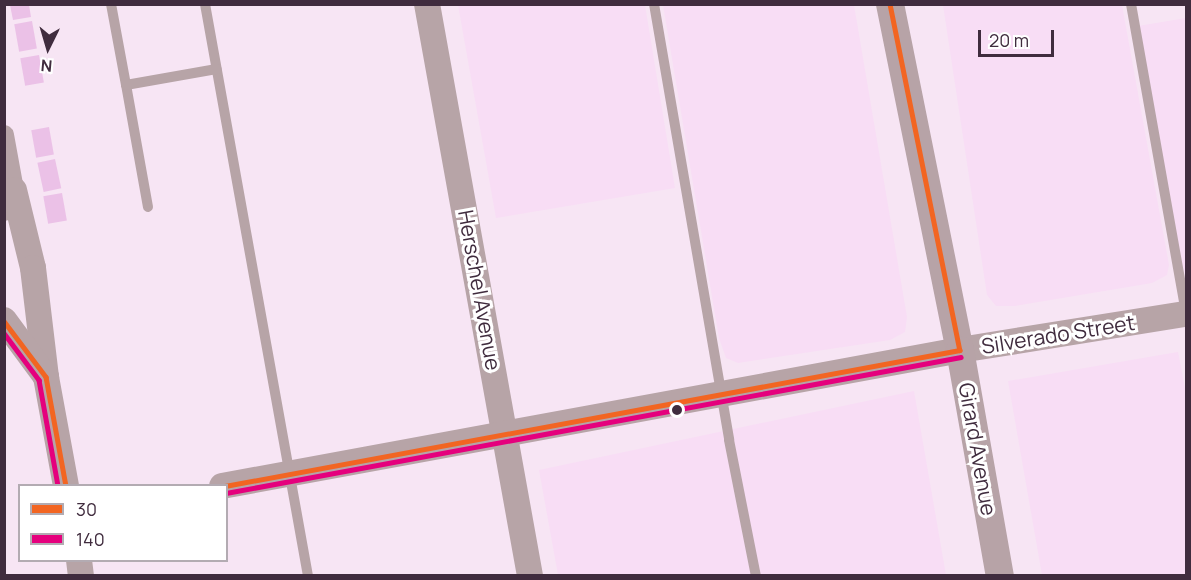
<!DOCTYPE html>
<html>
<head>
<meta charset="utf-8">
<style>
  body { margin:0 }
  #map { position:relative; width:1191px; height:580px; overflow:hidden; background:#f7e5f4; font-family:Manrope,sans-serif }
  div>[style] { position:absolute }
  .built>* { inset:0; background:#f8ddf5 }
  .green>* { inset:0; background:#ebc1e7; transform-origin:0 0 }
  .service>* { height:10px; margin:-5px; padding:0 5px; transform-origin:5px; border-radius:5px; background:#b7a4a7 }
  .minor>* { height:20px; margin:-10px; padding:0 10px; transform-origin:10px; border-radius:10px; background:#b7a4a7 }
  .tertiary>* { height:26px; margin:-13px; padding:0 13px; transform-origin:13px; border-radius:13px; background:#b7a4a7 }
  .secondary>* { height:28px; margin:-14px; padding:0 14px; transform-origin:14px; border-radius:14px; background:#b7a3a7 }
  .bus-1>* { height:4.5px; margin:-2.25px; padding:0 2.25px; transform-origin:2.25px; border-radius:2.25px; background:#f26522 }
  .bus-2>* { height:4.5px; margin:-2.25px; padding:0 2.25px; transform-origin:2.25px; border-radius:2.25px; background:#e5007d }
  .dots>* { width:16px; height:16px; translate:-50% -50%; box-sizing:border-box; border:3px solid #fff; border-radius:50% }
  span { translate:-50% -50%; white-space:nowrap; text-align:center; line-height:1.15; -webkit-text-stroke:6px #fff; paint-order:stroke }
  .street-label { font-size:21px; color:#402c3e }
  .frame { position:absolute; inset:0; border:6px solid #402c3e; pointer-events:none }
  .legend { position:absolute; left:18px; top:484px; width:210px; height:78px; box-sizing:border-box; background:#fff; border:2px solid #b3abb2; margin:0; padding:8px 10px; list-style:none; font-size:18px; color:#402c3e }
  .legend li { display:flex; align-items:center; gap:12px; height:30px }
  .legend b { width:30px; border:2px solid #b3abb2 }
  .north { position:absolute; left:18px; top:18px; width:60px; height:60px; -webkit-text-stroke:4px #fff; paint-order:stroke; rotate:185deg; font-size:16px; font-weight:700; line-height:24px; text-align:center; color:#402c3e }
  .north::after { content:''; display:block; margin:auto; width:21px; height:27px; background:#402c3e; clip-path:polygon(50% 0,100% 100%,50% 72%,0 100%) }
  .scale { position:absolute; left:978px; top:30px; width:76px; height:27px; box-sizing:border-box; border:3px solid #402c3e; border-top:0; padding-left:8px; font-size:18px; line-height:21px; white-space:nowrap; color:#402c3e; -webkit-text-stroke:4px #fff; paint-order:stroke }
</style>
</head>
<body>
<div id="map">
  <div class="built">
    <div style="clip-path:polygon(458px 5px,645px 5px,675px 188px,496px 218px)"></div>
    <div style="clip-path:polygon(663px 5px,854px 5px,907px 317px,905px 332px,890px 340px,738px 363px,726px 358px,719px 338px)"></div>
    <div style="clip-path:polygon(943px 5px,1122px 5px,1169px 265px,1167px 275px,1152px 283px,1015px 306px,996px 306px,987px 295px)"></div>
    <div style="clip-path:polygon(1186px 18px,1186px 277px,1174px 234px,1138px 26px)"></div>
    <div style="clip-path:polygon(1178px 352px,1186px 393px,1186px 575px,1042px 575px,1008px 381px)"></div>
    <div style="clip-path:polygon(914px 391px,946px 575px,558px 575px,539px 470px)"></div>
  </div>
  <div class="green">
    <div style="clip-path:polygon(10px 5px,29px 5px,31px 17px,13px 20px)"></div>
    <div style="left:32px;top:21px;width:28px;height:18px;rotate:80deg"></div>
    <div style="left:39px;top:55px;width:28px;height:19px;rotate:80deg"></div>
    <div style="left:49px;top:127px;width:28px;height:18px;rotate:80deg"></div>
    <div style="left:55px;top:159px;width:30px;height:18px;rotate:78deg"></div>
    <div style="left:62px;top:193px;width:28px;height:19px;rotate:80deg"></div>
  </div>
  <div class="service">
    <div style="left:111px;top:4px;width:82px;rotate:79.5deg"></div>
    <div style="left:205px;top:4px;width:581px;rotate:79.79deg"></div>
    <div style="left:654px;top:4px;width:442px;rotate:80.2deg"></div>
    <div style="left:729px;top:440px;width:139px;rotate:78.8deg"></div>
    <div style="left:1131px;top:4px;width:315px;rotate:79.9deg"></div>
    <div style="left:148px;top:207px;width:124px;rotate:-100.2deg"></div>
    <div style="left:126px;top:85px;width:92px;rotate:-10deg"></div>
  </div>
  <div class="minor">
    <div style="left:4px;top:135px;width:56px;rotate:79.7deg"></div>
    <div style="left:14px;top:190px;width:23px;rotate:115deg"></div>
  </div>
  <div class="tertiary">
    <div style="left:427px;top:4px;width:581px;rotate:79.79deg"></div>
    <div style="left:14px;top:190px;width:80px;rotate:76.3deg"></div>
    <div style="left:33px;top:268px;width:110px;rotate:83.2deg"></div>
    <div style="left:46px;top:377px;width:111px;rotate:79.6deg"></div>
    <div style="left:4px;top:320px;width:71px;rotate:53.6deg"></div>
    <div style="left:222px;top:486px;width:750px;rotate:-10.44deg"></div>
    <div style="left:960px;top:350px;width:229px;rotate:-9.1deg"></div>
    <div style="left:79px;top:560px;width:16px;rotate:83deg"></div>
  </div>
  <div class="secondary">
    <div style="left:890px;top:4px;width:353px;rotate:78.6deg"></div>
    <div style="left:960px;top:350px;width:230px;rotate:80deg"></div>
  </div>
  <div class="bus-1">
    <div style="left:890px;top:4px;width:353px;rotate:78.6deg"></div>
    <div style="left:4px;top:321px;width:70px;rotate:53.1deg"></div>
    <div style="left:46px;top:377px;width:111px;rotate:79.6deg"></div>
    <div style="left:225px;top:486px;width:747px;rotate:-10.48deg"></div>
  </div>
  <div class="bus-2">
    <div style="left:4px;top:333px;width:59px;rotate:53.3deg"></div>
    <div style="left:39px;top:380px;width:108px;rotate:79.8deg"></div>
    <div style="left:226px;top:493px;width:747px;rotate:-10.48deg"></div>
  </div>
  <div class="dots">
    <div style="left:677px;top:410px;background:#402c3e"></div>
  </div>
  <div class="street-label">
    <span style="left:480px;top:290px;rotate:80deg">Herschel Avenue</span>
    <span style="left:1058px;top:334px;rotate:-9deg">Silverado Street</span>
    <span style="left:978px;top:449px;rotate:80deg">Girard Avenue</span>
  </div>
  <div class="frame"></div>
  <ul class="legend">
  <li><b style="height:8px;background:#f26522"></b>30</li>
  <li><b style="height:8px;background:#e5007d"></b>140</li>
  </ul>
  <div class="north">N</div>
  <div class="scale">20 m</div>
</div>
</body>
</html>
